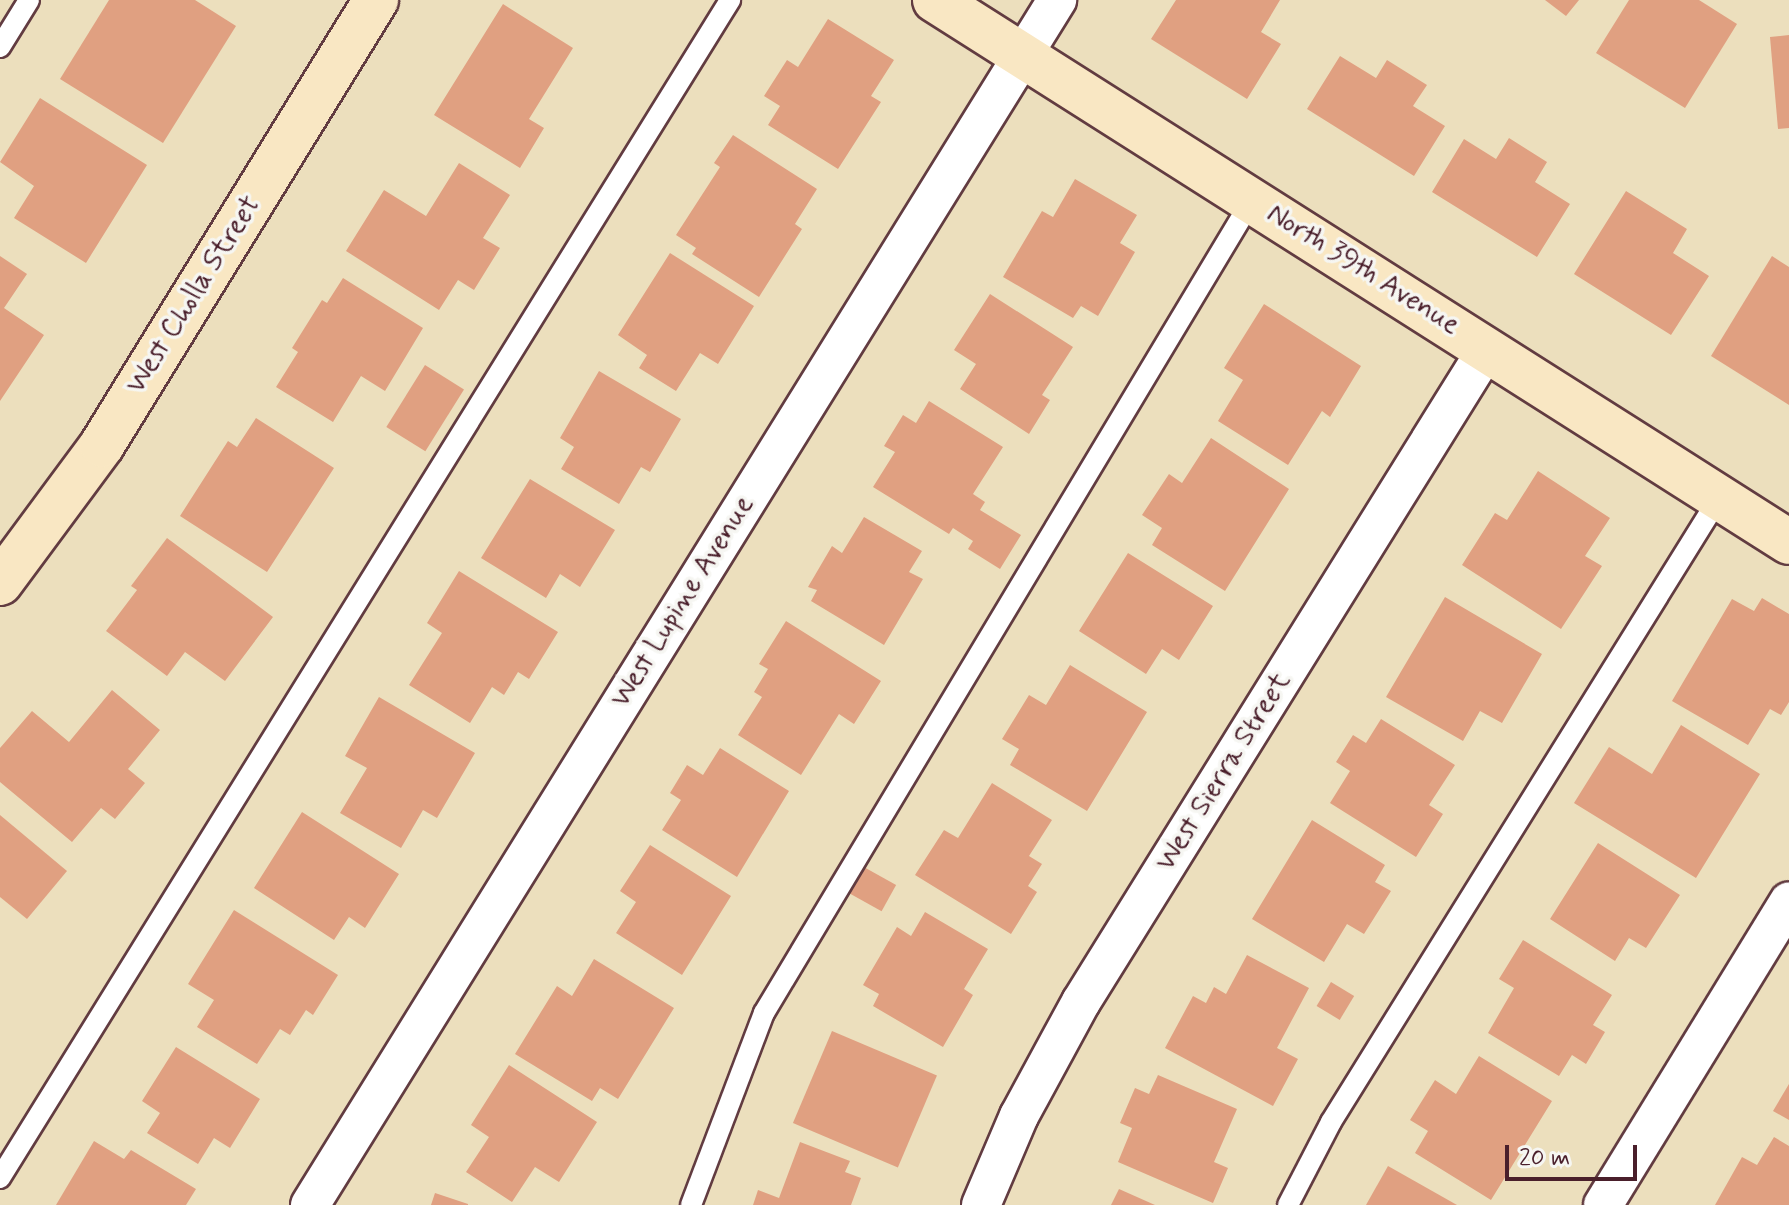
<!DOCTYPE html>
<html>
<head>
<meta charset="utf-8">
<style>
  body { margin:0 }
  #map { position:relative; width:1789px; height:1205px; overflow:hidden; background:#ecdfbd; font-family:Mynerve,sans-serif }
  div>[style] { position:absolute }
  .building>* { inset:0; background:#e0a081; transform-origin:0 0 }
  .roads { filter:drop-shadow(2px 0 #623c41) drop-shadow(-2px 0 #623c41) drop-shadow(0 2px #623c41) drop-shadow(0 -2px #623c41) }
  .lane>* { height:20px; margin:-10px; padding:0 10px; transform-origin:10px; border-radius:10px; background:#fff }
  .street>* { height:38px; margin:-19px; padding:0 19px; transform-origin:19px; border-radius:19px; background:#fff }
  .secondary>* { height:44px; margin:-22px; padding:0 22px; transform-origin:22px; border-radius:22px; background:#f9e7c3 }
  span { translate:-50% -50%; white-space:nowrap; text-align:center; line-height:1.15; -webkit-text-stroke:7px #f6f6f2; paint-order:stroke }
  .street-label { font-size:28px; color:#4a1f2b }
  .scale { position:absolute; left:1505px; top:1145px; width:132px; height:36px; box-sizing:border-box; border:4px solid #4a1f2b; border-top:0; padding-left:10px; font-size:24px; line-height:28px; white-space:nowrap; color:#4a1f2b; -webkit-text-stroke:6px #f6f6f2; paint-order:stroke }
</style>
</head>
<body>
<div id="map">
  <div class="building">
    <div style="clip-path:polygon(109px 0,195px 0,236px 26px,163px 143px,60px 79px)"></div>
    <div style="clip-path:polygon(1176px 0,1280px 0,1261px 32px,1281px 44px,1247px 99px,1151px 39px)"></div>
    <div style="clip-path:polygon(1545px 0,1579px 0,1566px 16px)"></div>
    <div style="clip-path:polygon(1629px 0,1699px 0,1737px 24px,1685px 108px,1596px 53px)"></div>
    <div style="clip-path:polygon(503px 4px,573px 48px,529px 119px,544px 128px,520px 168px,434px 115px)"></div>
    <div style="clip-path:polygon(828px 19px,894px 60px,871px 96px,881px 102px,838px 169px,768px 125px,780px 106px,764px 96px,787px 60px,798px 67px)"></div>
    <div style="clip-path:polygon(1789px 35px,1789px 128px,1778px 129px,1770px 37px)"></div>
    <div style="clip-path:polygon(1340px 56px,1376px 78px,1387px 60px,1427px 85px,1413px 106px,1445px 126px,1414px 176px,1307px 109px)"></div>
    <div style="clip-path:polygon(40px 98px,147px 165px,86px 263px,14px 218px,34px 186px,0 162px)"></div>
    <div style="clip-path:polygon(733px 135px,817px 189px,795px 224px,802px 229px,759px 297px,692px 254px,696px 248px,676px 235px,720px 167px,714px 163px)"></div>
    <div style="clip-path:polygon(1509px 138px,1547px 162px,1535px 182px,1570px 204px,1537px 257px,1432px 192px,1464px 139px,1496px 159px)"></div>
    <div style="clip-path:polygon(459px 163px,510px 195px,483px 238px,500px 248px,474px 290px,458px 280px,439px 310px,346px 251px,384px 190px,426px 216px)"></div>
    <div style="clip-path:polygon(1075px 179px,1137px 215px,1120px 243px,1135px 252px,1098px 316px,1081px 306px,1073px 318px,1003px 277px,1042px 211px,1053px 217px)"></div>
    <div style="clip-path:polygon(1626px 191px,1687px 229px,1673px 253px,1709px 276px,1671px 335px,1574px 274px)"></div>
    <div style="clip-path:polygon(670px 253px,754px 306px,718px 364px,700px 353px,676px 391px,639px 368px,647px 355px,618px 335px)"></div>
    <div style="clip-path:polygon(0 256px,27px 274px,4px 308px,44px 335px,0 401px)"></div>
    <div style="clip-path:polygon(1772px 256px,1789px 267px,1789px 405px,1711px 356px)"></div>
    <div style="clip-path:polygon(343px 278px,423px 328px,385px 391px,361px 376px,333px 422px,276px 387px,298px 352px,292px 348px,322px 300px,327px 303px)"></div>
    <div style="clip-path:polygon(990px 294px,1073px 347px,1042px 395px,1050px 400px,1029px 434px,960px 389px,976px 364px,954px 350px)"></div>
    <div style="clip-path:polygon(1264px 304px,1361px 366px,1330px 417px,1322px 411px,1288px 465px,1218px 421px,1243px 380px,1224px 368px)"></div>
    <div style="left:425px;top:365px;width:46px;height:73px;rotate:32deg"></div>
    <div style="clip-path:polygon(599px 371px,681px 419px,650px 472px,641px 467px,619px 504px,561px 469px,574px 447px,560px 438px)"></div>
    <div style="clip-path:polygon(929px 401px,1003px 447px,973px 494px,985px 502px,980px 510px,1021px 535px,1000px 569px,968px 549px,973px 541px,953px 528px,949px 534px,873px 487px,895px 452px,884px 446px,903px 415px,916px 423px)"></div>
    <div style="clip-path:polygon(256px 418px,334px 468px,267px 572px,180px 516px,228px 441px,237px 447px)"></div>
    <div style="clip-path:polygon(1211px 438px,1289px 489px,1225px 591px,1152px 545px,1162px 528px,1142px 515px,1169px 474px,1182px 483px)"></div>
    <div style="clip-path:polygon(1538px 471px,1610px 518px,1585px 556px,1602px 566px,1561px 629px,1462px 565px,1495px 513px,1507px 520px)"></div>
    <div style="clip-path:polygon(530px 479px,615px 530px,580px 587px,560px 574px,546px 598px,481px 558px)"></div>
    <div style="clip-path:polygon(864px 517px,922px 551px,909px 572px,923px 579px,884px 645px,811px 601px,817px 590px,808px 587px,832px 546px,842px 553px)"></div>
    <div style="clip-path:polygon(167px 538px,273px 617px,225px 681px,185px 652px,167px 676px,106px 631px,137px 590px,131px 586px)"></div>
    <div style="clip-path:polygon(1128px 553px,1213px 606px,1179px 660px,1162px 649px,1146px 674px,1079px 631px)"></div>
    <div style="clip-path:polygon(459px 571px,558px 632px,529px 679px,518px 672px,504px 695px,492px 687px,470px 723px,409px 685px,442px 633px,427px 623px)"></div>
    <div style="clip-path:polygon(1445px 597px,1542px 654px,1502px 723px,1480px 711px,1463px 741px,1386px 697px)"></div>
    <div style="clip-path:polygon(1762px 598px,1789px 614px,1789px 702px,1781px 715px,1770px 709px,1748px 745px,1672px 701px,1732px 599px,1754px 611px)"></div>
    <div style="clip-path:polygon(786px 621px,881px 681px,854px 724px,839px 714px,801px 775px,738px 735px,762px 697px,754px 692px,768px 669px,759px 664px)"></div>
    <div style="clip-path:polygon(1070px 665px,1147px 712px,1087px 811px,1010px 765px,1019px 749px,1002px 739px,1029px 695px,1046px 705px)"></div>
    <div style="clip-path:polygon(112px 690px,160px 730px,128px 769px,145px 783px,115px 819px,101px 808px,72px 842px,0 782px,0 748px,32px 711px,69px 742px)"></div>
    <div style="clip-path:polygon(379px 697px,475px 753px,437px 818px,423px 810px,401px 848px,340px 813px,367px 768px,345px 756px)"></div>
    <div style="clip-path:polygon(1381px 719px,1455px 765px,1429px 805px,1443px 814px,1416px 857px,1330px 803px,1350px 771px,1336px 762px,1353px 735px,1366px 743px)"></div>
    <div style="clip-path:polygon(1681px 725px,1760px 774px,1696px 878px,1574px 803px,1609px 747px,1652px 774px)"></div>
    <div style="clip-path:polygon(720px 748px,789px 791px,737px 877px,662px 830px,681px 800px,670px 793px,687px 765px,703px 775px)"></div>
    <div style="clip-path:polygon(992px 783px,1052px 820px,1029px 856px,1042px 864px,1028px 886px,1037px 892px,1011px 934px,915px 875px,944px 830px,958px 838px)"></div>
    <div style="clip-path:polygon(302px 812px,399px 874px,365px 928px,349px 917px,334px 940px,254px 888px)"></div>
    <div style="clip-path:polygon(0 815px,67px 871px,27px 919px,0 897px)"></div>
    <div style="clip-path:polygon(1312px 820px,1385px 865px,1375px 882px,1391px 891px,1364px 934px,1347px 924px,1324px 962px,1252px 919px)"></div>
    <div style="clip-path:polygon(1598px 843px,1680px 895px,1646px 948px,1629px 938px,1615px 961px,1550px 919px)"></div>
    <div style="clip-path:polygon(650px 845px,731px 896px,682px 975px,616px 933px,636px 902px,620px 891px)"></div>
    <div style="left:862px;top:866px;width:39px;height:30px;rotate:29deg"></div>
    <div style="clip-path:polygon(234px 910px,338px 975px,313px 1015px,306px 1010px,290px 1035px,280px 1029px,257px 1064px,197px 1027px,214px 1000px,188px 984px)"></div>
    <div style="clip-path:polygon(925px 912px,988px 949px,964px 989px,973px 995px,943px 1047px,873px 1006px,879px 994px,863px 985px,897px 927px,911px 936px)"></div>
    <div style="clip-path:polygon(1523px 940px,1612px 995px,1593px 1025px,1605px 1032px,1586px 1064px,1572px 1055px,1559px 1076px,1488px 1033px,1514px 988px,1499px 979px)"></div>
    <div style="clip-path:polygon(1247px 955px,1309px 988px,1277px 1048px,1298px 1059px,1273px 1106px,1165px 1048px,1193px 996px,1206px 1003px,1214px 987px,1226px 994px)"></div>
    <div style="clip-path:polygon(594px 959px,674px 1008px,618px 1099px,600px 1088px,592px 1101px,515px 1054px,557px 986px,572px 996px)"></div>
    <div style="left:1331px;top:982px;width:27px;height:28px;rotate:31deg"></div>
    <div style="left:832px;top:1031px;width:114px;height:100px;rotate:23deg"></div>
    <div style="clip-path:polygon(176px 1047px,260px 1099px,230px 1148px,214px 1138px,198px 1164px,147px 1133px,160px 1113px,142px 1101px)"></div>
    <div style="clip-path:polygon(1479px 1056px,1552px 1101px,1491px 1200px,1415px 1153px,1428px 1131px,1410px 1120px,1435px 1080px,1456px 1094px)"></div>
    <div style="clip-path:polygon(509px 1065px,597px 1122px,559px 1182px,535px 1167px,512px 1202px,466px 1172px,489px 1137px,471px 1125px)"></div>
    <div style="clip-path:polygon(1158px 1075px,1237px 1109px,1214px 1162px,1228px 1168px,1213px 1203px,1118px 1162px,1132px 1128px,1120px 1123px,1135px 1088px,1149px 1094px)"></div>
    <div style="clip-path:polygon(1789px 1084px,1789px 1120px,1773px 1111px)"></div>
    <div style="clip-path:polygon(1774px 1137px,1789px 1146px,1789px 1205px,1715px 1205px,1742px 1157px,1757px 1165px)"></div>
    <div style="clip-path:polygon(94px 1141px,124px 1159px,131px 1150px,196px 1189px,186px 1205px,56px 1205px)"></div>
    <div style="clip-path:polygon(800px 1142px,850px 1161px,845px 1172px,861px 1178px,851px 1205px,753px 1205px,758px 1190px,779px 1198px)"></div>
    <div style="clip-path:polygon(1388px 1166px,1457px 1205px,1366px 1205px)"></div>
    <div style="clip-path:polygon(1119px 1189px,1155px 1205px,1111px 1205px)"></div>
    <div style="clip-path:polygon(435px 1193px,468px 1204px,468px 1205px,431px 1205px)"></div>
  </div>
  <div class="roads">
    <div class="lane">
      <div style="left:0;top:47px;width:55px;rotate:-58.3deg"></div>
      <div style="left:0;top:1178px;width:1386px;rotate:-58.21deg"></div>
      <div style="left:691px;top:1205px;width:205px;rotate:-69.2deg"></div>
      <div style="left:764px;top:1013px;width:948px;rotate:-59.03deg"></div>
      <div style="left:1288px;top:1205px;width:93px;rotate:-62.6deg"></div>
      <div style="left:1331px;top:1122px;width:735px;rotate:-58.13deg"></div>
    </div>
    <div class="street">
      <div style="left:310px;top:1205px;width:1418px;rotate:-58.2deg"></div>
      <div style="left:981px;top:1205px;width:97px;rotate:-66.9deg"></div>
      <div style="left:1019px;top:1116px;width:130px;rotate:-61.5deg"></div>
      <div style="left:1081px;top:1002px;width:769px;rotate:-58.13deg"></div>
      <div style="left:1603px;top:1205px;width:356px;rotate:-58.5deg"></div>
    </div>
    <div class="secondary">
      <div style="left:935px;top:0;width:1011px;rotate:32.4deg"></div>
      <div style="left:0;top:583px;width:172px;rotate:-53.5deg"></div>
      <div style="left:102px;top:445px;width:523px;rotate:-58.38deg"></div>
    </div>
  </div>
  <div class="street-label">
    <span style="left:1363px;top:270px;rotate:32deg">North 39th Avenue</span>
    <span style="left:194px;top:295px;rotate:-58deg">West Cholla Street</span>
    <span style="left:683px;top:602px;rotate:-58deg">West Lupine Avenue</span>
    <span style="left:1224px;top:772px;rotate:-58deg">West Sierra Street</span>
  </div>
  <div class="scale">20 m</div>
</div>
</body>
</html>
